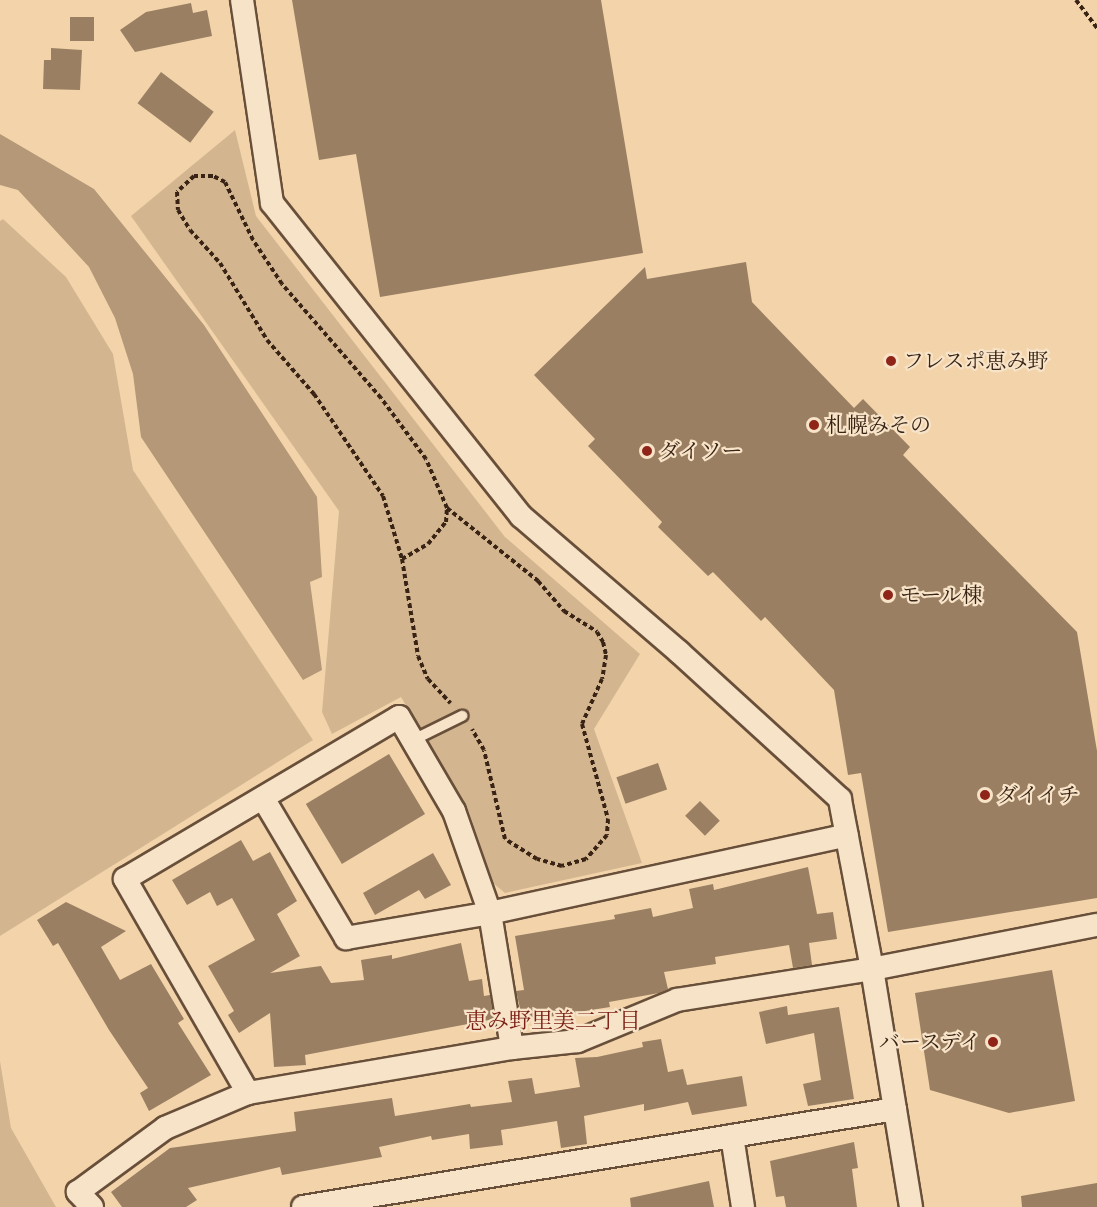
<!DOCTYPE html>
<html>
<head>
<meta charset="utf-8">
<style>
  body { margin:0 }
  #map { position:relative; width:1097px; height:1207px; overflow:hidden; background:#f3d4aa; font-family:Alegreya,"Noto Serif JP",serif }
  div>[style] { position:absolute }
  .green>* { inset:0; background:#d3b690 }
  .water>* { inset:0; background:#b49877 }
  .building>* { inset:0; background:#9a7f62; transform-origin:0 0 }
  .path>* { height:4px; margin-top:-2px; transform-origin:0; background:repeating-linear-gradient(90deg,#392314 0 4.5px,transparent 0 7.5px) }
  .roads { filter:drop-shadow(2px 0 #684f3a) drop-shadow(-2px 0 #684f3a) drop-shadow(0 2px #684f3a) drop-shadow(0 -2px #684f3a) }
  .service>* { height:10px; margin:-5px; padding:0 5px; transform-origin:5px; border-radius:5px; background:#f7e3c8 }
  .minor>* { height:22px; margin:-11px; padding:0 11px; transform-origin:11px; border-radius:11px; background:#f7e3c8 }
  .dots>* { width:16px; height:16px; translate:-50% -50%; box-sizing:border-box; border:3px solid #f7e3c8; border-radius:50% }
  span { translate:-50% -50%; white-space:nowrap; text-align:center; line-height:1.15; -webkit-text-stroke:4.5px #f7e3c8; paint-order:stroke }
  .poi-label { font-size:21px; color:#392314 }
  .left { translate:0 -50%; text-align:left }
  .right { translate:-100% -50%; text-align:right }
  .neighbourhood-label { font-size:22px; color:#7a1f14 }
</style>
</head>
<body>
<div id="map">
  <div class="green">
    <div style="clip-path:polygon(235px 130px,256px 216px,505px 537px,640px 654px,594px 729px,642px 863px,505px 893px,493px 883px,469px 812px,401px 697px,332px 734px,322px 712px,339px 511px,131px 216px)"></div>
    <div style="clip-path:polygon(3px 219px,66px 277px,113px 354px,133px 470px,313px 740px,0 936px,0 221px)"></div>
    <div style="clip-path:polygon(0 1061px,11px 1128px,56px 1207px,0 1207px)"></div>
  </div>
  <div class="water">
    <div style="clip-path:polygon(0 134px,94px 189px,204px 325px,317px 497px,322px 577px,310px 582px,322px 670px,303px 680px,141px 437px,133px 374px,115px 318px,89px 267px,18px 190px,0 185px)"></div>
  </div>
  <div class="building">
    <div style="clip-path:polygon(292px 0,601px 0,643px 253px,380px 297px,356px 154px,319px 160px)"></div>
    <div style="clip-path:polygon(191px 3px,193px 13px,207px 10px,212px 36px,135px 52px,120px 30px,146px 12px)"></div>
    <div style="left:70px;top:17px;width:24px;height:24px"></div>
    <div style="clip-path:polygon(51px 48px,82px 50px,80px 90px,43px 89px,44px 60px,51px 60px)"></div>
    <div style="left:161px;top:72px;width:66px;height:39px;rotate:37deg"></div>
    <div style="clip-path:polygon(746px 262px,752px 302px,854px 408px,863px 399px,910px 447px,903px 455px,1077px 632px,1097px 751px,1097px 898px,888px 932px,861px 773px,848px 775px,834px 690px,765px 617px,761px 621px,713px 572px,708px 576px,658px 527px,662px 522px,588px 446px,595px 439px,534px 375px,645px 267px,647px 279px)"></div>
    <div style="left:389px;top:754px;width:70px;height:97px;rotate:59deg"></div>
    <div style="left:658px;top:763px;width:28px;height:44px;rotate:71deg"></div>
    <div style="left:700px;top:801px;width:28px;height:21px;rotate:45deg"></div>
    <div style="clip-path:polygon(241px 840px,253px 861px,270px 852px,297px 901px,277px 914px,300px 956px,270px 973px,321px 966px,331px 983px,364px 980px,361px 960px,392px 955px,392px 959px,461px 943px,469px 981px,482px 979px,484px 996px,490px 995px,494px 1019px,305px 1055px,306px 1065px,274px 1067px,270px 1013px,239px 1033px,228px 1015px,234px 1011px,208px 966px,255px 940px,232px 898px,217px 906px,210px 892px,187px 905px,172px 880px)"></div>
    <div style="clip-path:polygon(433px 853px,451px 885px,425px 899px,419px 890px,375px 915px,363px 893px)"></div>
    <div style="clip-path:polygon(808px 867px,817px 914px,833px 912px,837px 939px,809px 943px,812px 965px,793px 968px,789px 945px,715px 957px,716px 964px,664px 972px,668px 989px,659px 993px,609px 1002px,610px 1007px,523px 1021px,516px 991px,524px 990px,515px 936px,615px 919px,614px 915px,651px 908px,653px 917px,693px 908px,689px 889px,713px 884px,714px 890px)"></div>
    <div style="clip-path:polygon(66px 902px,126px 931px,101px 947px,120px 980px,151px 964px,184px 1019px,178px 1023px,211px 1075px,149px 1111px,140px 1093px,148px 1088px,109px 1030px,58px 943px,53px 946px,37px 920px)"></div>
    <div style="clip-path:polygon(1052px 970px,1075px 1101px,1009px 1113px,930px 1090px,915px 993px)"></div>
    <div style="clip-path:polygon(787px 1006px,788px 1015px,839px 1007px,854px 1099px,808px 1106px,803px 1084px,821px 1080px,814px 1033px,766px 1044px,759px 1012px)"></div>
    <div style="clip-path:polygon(661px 1039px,668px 1072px,683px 1069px,687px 1085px,742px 1076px,747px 1106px,692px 1115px,688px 1102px,644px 1111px,644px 1104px,584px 1116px,587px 1144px,561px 1148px,557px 1121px,501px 1130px,503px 1145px,470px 1149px,469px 1134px,432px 1140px,431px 1136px,379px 1147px,382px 1157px,282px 1175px,280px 1167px,188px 1188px,197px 1200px,186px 1207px,122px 1207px,111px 1192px,170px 1148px,296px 1131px,294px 1112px,392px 1098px,395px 1116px,470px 1104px,471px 1107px,512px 1102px,508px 1081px,532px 1078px,535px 1094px,580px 1087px,575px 1058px,597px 1057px,643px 1047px,642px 1042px)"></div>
    <div style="clip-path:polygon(854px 1142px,858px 1168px,852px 1169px,857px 1207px,786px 1207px,784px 1196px,776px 1197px,770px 1161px)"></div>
    <div style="clip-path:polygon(709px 1181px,714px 1207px,631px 1207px,630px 1198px)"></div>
    <div style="clip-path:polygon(1097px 1183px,1097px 1207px,1022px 1207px,1021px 1196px)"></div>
  </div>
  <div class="path">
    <div style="left:1076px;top:0;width:35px;rotate:53deg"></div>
    <div style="left:447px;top:508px;width:117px;rotate:38.7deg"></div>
    <div style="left:538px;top:581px;width:40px;rotate:49deg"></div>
    <div style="left:564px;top:611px;width:39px;rotate:32deg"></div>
    <div style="left:597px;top:632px;width:12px;rotate:59deg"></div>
    <div style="left:603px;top:642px;width:13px;rotate:77deg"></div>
    <div style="left:606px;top:655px;width:24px;rotate:99deg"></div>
    <div style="left:602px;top:679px;width:49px;rotate:114deg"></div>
    <div style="left:582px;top:724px;width:98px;rotate:74.7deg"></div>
    <div style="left:608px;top:819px;width:16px;rotate:94deg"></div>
    <div style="left:607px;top:835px;width:32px;rotate:131deg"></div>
    <div style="left:586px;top:859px;width:25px;rotate:164deg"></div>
    <div style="left:562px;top:866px;width:26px;rotate:-164deg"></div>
    <div style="left:537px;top:859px;width:38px;rotate:-148deg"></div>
    <div style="left:505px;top:839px;width:91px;rotate:-103.3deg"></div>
    <div style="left:484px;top:750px;width:24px;rotate:-120deg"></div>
    <div style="left:402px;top:559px;width:30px;rotate:-30deg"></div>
    <div style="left:428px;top:544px;width:28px;rotate:-51deg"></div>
    <div style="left:446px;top:522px;width:14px;rotate:-86deg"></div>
    <div style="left:447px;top:508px;width:53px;rotate:-113.2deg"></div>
    <div style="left:426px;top:459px;width:76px;rotate:-126.4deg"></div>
    <div style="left:381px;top:398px;width:151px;rotate:-131deg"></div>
    <div style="left:282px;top:284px;width:53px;rotate:-123.4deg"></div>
    <div style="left:253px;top:240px;width:64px;rotate:-115.8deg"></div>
    <div style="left:225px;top:182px;width:13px;rotate:-153deg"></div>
    <div style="left:213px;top:176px;width:19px;rotate:180deg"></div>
    <div style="left:194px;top:176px;width:23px;rotate:137deg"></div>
    <div style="left:177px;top:192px;width:18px;rotate:87deg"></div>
    <div style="left:178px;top:210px;width:23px;rotate:59deg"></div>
    <div style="left:190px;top:230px;width:45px;rotate:47.7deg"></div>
    <div style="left:220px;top:263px;width:90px;rotate:58.6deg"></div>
    <div style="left:267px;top:340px;width:72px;rotate:49deg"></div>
    <div style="left:314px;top:394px;width:123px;rotate:55.9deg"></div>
    <div style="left:383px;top:496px;width:66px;rotate:73.2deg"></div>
    <div style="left:402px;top:559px;width:98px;rotate:80.6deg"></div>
    <div style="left:418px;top:656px;width:25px;rotate:67deg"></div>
    <div style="left:428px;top:679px;width:33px;rotate:47deg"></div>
  </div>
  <div class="roads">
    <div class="service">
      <div style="left:413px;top:740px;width:55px;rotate:-26.1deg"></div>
    </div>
    <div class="minor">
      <div style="left:263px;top:798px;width:163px;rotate:59.3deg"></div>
      <div style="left:346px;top:938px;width:146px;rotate:-9.8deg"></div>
      <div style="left:490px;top:913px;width:365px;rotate:-12.3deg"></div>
      <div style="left:248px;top:1093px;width:247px;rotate:-119.9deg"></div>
      <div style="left:125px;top:879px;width:318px;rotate:-30.6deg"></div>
      <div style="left:399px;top:717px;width:109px;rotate:59.7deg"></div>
      <div style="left:454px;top:811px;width:108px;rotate:70.6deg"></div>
      <div style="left:490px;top:913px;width:137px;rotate:80.7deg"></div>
      <div style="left:732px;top:1136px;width:72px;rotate:81.2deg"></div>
      <div style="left:92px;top:1207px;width:21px;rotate:-133deg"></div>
      <div style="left:78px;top:1192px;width:108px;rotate:-36.3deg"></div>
      <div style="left:165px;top:1128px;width:90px;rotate:-22.9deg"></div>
      <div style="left:248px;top:1093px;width:268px;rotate:-9.7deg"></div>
      <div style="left:512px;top:1048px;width:66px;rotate:-6.1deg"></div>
      <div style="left:578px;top:1041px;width:107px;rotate:-22.5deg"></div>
      <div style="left:677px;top:1000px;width:197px;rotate:-9deg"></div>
      <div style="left:872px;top:969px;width:173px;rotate:-100.7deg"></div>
      <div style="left:840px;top:799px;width:218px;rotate:-137.6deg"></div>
      <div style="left:679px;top:652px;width:208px;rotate:-139.3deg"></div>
      <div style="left:521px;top:516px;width:400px;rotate:-128.5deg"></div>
      <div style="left:272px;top:203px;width:205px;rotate:-98.4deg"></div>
      <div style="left:303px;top:1207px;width:600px;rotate:-9.4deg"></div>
      <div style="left:911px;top:1207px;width:241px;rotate:-99.3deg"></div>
      <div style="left:872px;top:969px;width:229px;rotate:-11.1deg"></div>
    </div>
  </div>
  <div class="dots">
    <div style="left:891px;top:361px;background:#8f2418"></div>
    <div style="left:814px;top:425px;background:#8f2418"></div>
    <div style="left:647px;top:451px;background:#8f2418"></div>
    <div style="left:888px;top:595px;background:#8f2418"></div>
    <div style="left:985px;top:795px;background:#8f2418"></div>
    <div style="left:993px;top:1042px;background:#8f2418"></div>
  </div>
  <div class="poi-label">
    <span class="left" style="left:903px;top:361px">フレスポ恵み野</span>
    <span class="left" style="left:826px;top:425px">札幌みその</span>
    <span class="left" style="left:659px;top:451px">ダイソー</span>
    <span class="left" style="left:900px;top:595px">モール棟</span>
    <span class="left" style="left:997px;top:795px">ダイイチ</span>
    <span class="right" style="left:981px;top:1042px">バースデイ</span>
  </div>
  <div class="neighbourhood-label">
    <span style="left:553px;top:1022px">恵み野里美二丁目</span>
  </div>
</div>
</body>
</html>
